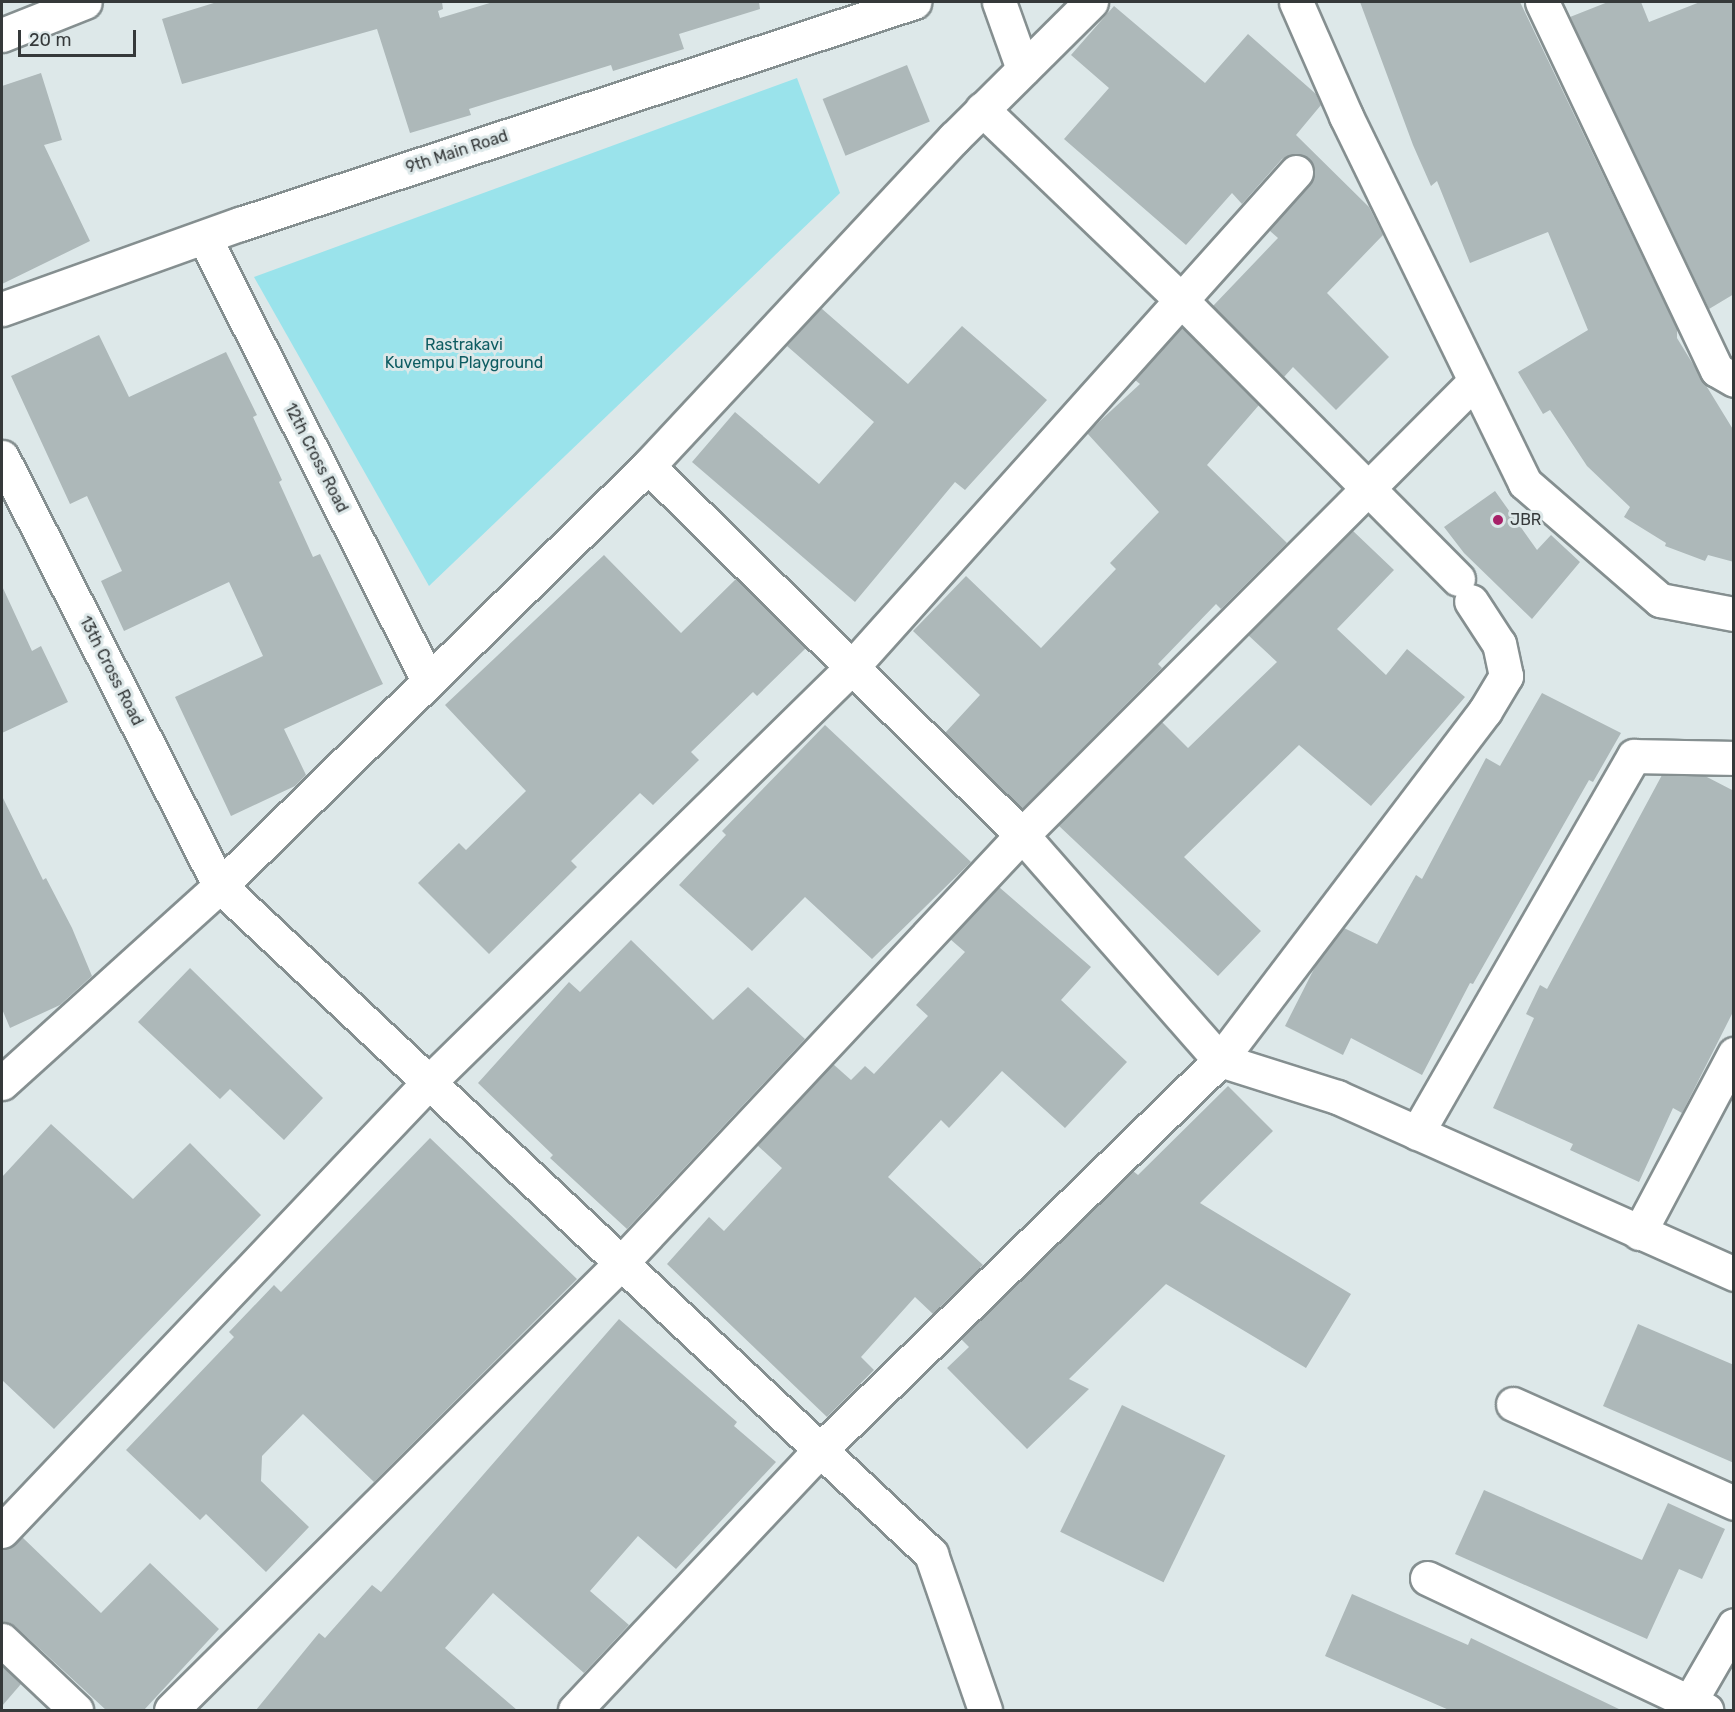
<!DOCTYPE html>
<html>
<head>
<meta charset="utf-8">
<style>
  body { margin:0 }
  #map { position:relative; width:1735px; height:1712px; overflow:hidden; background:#dde8e9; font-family:Rubik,sans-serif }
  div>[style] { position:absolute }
  .green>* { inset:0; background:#9ae3eb }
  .building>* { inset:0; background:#adb8b9; transform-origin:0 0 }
  .roads { filter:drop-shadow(2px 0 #858f90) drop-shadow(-2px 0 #858f90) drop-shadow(0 2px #858f90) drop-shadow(0 -2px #858f90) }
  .minor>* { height:33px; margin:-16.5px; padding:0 16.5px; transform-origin:16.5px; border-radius:16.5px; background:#fff }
  .dots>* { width:16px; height:16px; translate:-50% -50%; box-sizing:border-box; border:3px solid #dde8e9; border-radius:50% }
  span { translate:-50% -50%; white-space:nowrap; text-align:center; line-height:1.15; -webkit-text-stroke:6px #dde8e9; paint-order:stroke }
  .street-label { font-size:16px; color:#35393a }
  .park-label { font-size:16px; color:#0e5c62 }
  .poi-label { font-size:16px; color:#35393a }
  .left { translate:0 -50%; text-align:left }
  .frame { position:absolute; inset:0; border:3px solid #35393a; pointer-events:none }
  .scale { position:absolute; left:18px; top:30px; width:118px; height:27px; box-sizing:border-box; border:3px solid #35393a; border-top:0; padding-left:8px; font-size:18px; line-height:21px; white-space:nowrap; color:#35393a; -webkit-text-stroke:4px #dde8e9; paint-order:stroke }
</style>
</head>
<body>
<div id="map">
  <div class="green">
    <div style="clip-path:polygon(797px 78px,840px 193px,429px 586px,254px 277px)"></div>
  </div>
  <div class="building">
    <div style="clip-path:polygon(217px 2px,442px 2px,443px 9px,438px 11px,440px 18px,493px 2px,759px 2px,760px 9px,679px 34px,684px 49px,613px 71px,611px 65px,469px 109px,471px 115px,410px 133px,377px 29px,182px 84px,162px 19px)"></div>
    <div style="clip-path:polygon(1360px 2px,1520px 2px,1677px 329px,1677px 338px,1734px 431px,1734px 562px,1708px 555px,1705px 561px,1665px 546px,1666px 543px,1624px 517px,1630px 507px,1587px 466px,1550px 410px,1543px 414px,1518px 372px,1588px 330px,1548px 232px,1470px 263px,1437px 181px,1431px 186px,1413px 145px)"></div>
    <div style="clip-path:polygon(1608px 2px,1641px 2px,1649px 22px,1700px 2px,1734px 2px,1734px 294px,1709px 309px,1570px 17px)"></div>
    <div style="clip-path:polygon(1114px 6px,1205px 83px,1248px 34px,1316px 94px,1321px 105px,1296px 135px,1369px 207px,1383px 235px,1327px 293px,1389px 357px,1336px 410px,1293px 367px,1284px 377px,1213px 306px,1278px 238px,1269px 230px,1314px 176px,1309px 158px,1299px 154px,1282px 159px,1242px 204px,1232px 193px,1186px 245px,1064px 139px,1109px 88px,1071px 55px)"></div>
    <div style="left:907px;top:65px;width:61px;height:91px;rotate:68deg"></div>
    <div style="clip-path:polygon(41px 73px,62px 140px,44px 145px,90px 241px,2px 284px,2px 86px)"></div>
    <div style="clip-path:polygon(821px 308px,908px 384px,962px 326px,1047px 400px,965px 490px,955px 482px,855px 602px,692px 462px,735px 412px,819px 484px,874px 422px,787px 346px)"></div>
    <div style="clip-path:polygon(1182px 327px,1259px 405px,1207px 465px,1287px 543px,1221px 609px,1216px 604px,1158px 664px,1162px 668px,1022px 809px,945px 733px,980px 695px,913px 631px,966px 576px,1041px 648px,1116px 569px,1110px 563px,1159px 512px,1087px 433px,1140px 384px,1135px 380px)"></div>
    <div style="clip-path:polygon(99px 335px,129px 397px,226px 352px,257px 415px,253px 417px,282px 480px,279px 482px,313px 557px,320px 554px,383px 684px,284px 729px,306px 775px,295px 786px,231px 816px,175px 697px,263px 656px,229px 582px,124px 631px,101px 581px,122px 571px,87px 496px,70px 504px,11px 376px)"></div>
    <div style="clip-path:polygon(1495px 491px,1537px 550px,1551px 535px,1580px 562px,1532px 619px,1464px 553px,1444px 527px)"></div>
    <div style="clip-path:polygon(1352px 530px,1394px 570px,1337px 629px,1386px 675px,1407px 649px,1465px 697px,1371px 806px,1299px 745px,1184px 857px,1261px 931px,1218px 976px,1058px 825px,1162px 722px,1188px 748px,1277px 662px,1248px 635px)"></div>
    <div style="clip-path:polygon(604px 555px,681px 633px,736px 579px,806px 648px,757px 696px,753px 692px,691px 752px,699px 760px,653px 805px,640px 793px,571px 861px,577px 867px,489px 954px,418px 883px,459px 843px,466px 850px,526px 791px,445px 705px)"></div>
    <div style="clip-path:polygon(2px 586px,32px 651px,41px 646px,68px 702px,2px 733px)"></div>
    <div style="clip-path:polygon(1542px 693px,1621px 733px,1593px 782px,1589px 780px,1473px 984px,1470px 983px,1422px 1075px,1351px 1038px,1343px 1055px,1285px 1026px,1316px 965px,1344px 928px,1377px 944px,1416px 875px,1422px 879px,1486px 758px,1500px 766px)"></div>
    <div style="clip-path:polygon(825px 725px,971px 862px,872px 959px,805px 897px,752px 951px,679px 885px,726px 835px,722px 831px)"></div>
    <div style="clip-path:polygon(1662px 775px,1705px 776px,1734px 791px,1734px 1010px,1682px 1113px,1673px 1108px,1639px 1182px,1570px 1150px,1573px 1144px,1493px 1108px,1534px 1018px,1526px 1014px,1540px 985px,1547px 989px)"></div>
    <div style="clip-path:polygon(2px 796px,43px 880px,46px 878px,72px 928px,92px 976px,60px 1005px,10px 1028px,2px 1009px)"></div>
    <div style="clip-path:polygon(999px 887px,1091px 967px,1061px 1000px,1127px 1062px,1065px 1128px,1002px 1071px,949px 1128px,941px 1120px,888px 1177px,983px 1265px,933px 1314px,915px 1297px,861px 1357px,874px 1370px,827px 1417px,667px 1264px,709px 1217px,724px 1231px,782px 1168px,757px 1145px,833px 1064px,851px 1080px,865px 1066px,874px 1074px,928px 1016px,916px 1005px,965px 952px,950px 939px)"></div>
    <div style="clip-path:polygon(631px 940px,713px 1020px,748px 987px,805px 1039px,627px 1229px,550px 1158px,553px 1155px,478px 1083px,569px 982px,580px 992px)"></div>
    <div style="clip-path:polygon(190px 968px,323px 1098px,284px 1140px,230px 1089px,220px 1099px,138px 1022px)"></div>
    <div style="clip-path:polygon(1228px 1086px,1273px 1131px,1200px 1203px,1351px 1294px,1306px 1368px,1166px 1284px,1069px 1379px,1089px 1389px,1027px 1449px,947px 1368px,969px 1347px,961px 1339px,1133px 1171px,1138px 1175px)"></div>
    <div style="clip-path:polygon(51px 1124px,133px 1199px,190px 1143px,261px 1215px,54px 1429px,2px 1380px,2px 1177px)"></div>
    <div style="clip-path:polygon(430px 1138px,577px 1279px,374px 1482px,303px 1414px,262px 1456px,261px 1481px,309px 1527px,266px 1572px,206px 1514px,200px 1520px,126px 1450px,234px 1337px,229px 1332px,274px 1285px,281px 1292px)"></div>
    <div style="clip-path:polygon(619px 1319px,737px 1422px,734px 1426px,776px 1462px,676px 1569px,638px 1536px,590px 1591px,629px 1625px,584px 1673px,493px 1593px,445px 1648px,517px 1710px,256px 1710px,319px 1633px,325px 1638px,372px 1585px,381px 1592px)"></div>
    <div style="clip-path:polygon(1638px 1324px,1734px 1365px,1734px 1463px,1603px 1406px)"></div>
    <div style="left:1122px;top:1405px;width:115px;height:141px;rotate:26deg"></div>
    <div style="clip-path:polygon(1484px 1490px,1642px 1560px,1668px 1503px,1725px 1529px,1702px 1579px,1679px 1569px,1647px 1639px,1455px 1554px)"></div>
    <div style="clip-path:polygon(22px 1537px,101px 1613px,150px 1563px,219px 1629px,144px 1710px,106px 1710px,15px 1626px,2px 1622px,2px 1549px)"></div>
    <div style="clip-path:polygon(1352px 1594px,1468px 1645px,1471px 1638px,1621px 1710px,1449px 1710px,1325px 1656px)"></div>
    <div style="clip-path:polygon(2px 1665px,21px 1684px,2px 1706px)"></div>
  </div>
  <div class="roads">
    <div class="minor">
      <div style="left:999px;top:2px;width:71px;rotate:70.3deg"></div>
      <div style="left:1296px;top:2px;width:124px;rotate:66.3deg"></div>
      <div style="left:1346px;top:116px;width:408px;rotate:64deg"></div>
      <div style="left:1525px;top:483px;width:179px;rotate:40.9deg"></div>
      <div style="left:1660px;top:600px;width:75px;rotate:10.7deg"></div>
      <div style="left:1542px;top:2px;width:407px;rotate:64.6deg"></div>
      <div style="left:1717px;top:370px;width:20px;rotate:30deg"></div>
      <div style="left:2px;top:35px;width:89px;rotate:-21.7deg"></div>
      <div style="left:982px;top:109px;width:276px;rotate:43.8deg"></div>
      <div style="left:1181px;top:300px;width:393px;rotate:45.2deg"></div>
      <div style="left:204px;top:237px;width:496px;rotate:63.2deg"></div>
      <div style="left:2px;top:309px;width:253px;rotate:-19.7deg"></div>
      <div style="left:240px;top:224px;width:710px;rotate:-18.23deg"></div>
      <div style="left:2px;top:457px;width:481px;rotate:63.1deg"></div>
      <div style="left:220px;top:886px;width:976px;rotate:43.21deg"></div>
      <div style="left:931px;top:1554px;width:165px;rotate:70.9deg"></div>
      <div style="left:648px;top:466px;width:525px;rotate:44.61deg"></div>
      <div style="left:1022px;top:835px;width:300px;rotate:48.7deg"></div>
      <div style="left:1220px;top:1060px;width:123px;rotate:17.5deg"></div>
      <div style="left:1337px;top:1097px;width:435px;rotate:24deg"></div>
      <div style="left:2px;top:1083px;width:294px;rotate:-42.1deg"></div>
      <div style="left:220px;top:886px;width:600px;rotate:-44.46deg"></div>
      <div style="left:648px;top:466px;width:449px;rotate:-47deg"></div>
      <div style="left:954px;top:138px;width:193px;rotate:-44.8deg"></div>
      <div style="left:1417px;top:1133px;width:435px;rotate:-60.1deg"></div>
      <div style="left:1634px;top:756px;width:100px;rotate:1.1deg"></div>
      <div style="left:1639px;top:1233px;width:203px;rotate:-62deg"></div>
      <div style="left:1513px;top:1404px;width:242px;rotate:24.1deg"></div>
      <div style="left:2px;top:1531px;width:620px;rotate:-46.44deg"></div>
      <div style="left:429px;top:1082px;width:593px;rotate:-44.45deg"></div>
      <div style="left:852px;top:667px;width:665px;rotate:-48.11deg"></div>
      <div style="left:1427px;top:1578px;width:309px;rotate:25.3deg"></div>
      <div style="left:2px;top:1640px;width:102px;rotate:43.4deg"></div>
      <div style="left:171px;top:1710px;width:634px;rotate:-44.81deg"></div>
      <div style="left:621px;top:1263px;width:587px;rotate:-46.87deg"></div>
      <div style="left:1022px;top:835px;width:641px;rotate:-45.06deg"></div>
      <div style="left:575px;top:1710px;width:357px;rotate:-46.7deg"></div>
      <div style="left:820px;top:1450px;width:559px;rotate:-44.27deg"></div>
      <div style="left:1220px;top:1060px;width:438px;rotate:-52.8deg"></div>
      <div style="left:1485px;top:711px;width:41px;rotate:-59deg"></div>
      <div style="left:1506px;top:676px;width:33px;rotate:-102deg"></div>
      <div style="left:1499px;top:644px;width:51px;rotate:-123.1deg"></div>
      <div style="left:1685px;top:1710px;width:98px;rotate:-60deg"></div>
    </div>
  </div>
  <div class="dots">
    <div style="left:1498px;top:520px;background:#a72068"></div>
  </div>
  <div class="street-label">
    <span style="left:457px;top:152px;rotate:-18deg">9th Main Road</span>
    <span style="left:316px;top:458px;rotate:63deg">12th Cross Road</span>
    <span style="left:111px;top:671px;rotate:63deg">13th Cross Road</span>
  </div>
  <div class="park-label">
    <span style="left:464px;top:354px">Rastrakavi<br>Kuvempu Playground</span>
  </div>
  <div class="poi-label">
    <span class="left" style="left:1510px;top:520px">JBR</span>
  </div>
  <div class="frame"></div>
  <div class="scale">20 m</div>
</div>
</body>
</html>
